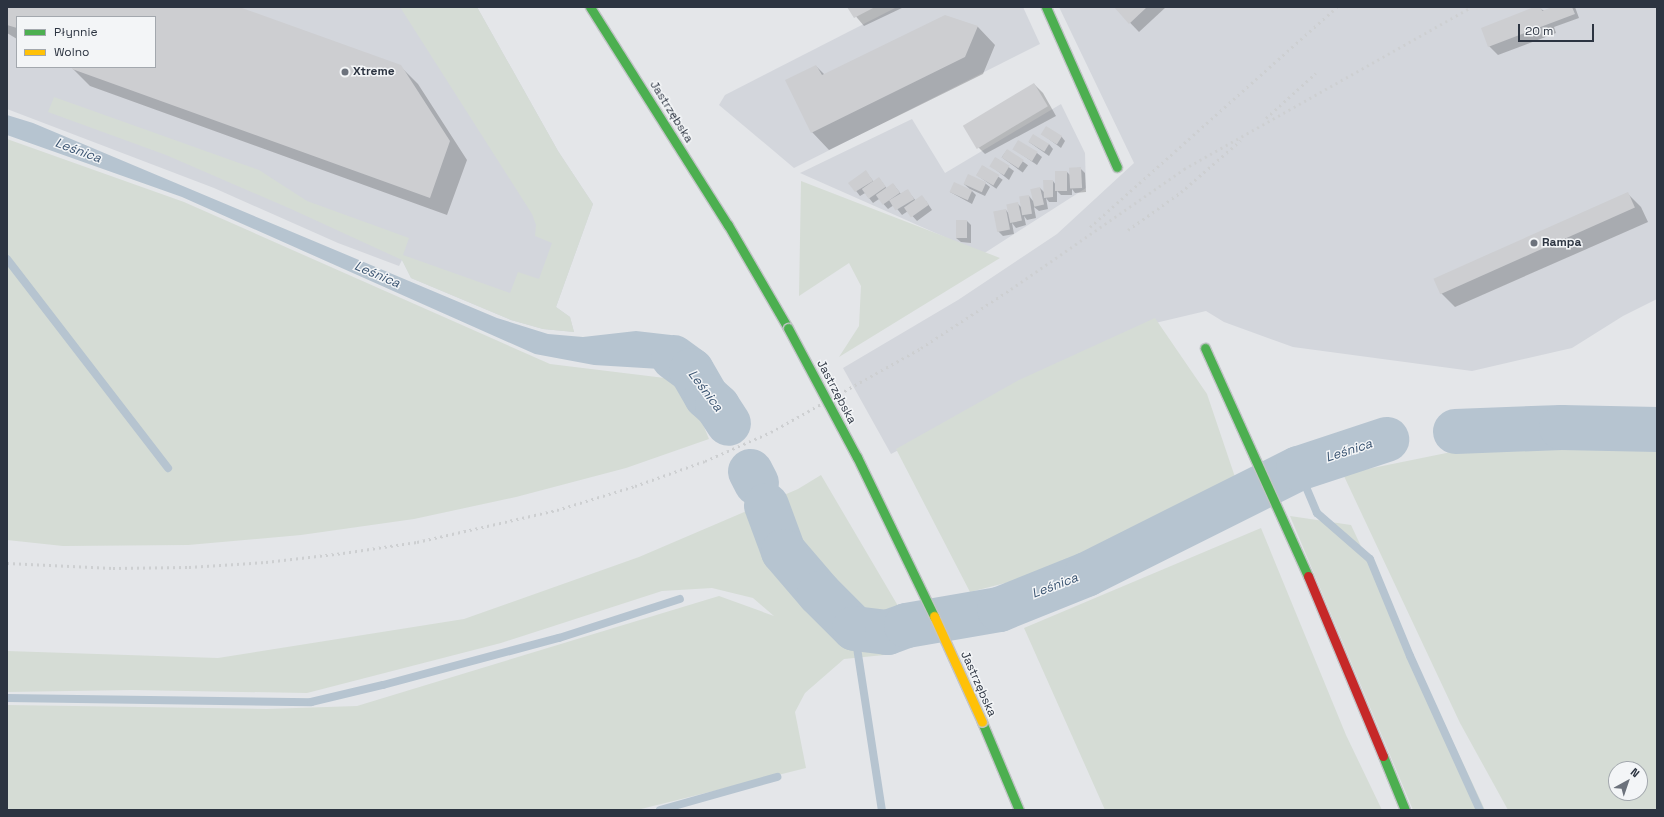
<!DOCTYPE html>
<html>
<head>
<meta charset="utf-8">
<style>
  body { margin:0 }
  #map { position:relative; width:1664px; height:817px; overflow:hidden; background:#e4e6e9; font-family:"Space Grotesk",sans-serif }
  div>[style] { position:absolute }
  .built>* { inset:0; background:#d3d6dc }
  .green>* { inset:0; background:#d5dcd5 }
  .water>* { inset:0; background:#b6c4d0 }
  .shadow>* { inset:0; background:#0003; transform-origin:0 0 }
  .stream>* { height:8px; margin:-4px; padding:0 4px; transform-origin:4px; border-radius:4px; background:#b6c4d0 }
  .river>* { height:45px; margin:-22.5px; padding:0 22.5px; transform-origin:22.5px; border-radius:22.5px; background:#b6c4d0 }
  .building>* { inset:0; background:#cdced1; transform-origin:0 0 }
  .roads { filter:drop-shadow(1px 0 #c2c4c7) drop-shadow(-1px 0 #c2c4c7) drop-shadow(0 1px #c2c4c7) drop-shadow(0 -1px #c2c4c7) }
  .fast>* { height:9px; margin:-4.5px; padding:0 4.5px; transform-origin:4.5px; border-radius:4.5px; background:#4caf50 }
  .jam>* { height:9px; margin:-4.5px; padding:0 4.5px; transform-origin:4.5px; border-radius:4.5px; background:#c62828 }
  .rail>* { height:3px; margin-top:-1.5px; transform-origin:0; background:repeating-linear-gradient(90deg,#cdcfd1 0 2px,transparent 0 6px) }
  .bridges { filter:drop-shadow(1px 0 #c2c4c7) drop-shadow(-1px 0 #c2c4c7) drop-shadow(0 1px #c2c4c7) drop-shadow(0 -1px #c2c4c7) }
  .fast-bridge>* { height:9px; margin:-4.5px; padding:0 4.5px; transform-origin:4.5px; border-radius:4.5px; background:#4caf50 }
  .slow-bridge>* { height:9px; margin:-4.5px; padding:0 4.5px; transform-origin:4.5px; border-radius:4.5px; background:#ffc107 }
  .dots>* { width:11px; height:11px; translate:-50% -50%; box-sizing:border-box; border:2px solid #f3f5f7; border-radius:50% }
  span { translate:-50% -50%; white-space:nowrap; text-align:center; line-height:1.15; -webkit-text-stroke:3px #f3f5f7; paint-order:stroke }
  .poi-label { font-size:12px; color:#2c3441; font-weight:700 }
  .left { translate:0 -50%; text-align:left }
  .street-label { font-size:12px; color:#2c3441 }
  .water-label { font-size:13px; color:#3a5471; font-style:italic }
  .frame { position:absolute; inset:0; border:8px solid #2c3441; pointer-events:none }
  .legend { position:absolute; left:16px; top:16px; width:140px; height:52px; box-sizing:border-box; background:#f3f5f7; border:1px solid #a3a8ae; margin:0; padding:5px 7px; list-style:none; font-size:12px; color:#2c3441 }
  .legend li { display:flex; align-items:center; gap:8px; height:20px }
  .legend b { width:20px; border:1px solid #a3a8ae }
  .north { position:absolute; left:1608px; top:761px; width:40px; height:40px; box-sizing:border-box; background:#f3f5f7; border:1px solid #a3a8ae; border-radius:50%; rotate:40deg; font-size:11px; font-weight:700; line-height:16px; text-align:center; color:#2c3441 }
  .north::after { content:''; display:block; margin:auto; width:14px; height:18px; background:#6c727c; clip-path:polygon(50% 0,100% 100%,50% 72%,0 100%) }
  .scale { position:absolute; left:1518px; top:24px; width:76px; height:18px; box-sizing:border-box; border:2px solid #2c3441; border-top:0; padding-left:5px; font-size:12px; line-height:14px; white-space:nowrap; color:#2c3441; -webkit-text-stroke:3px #f3f5f7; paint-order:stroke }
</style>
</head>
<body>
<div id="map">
  <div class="built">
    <div style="clip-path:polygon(evenodd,7px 7px,477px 7px,558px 151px,593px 204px,556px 307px,570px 317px,574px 332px,543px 329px,511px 320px,411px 278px,402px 260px,399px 266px,338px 243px,214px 188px,7px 109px,7px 7px,17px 17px,155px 17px,155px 67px,17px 67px,17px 17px)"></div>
    <div style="clip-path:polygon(897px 7px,1023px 7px,1040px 44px,794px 168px,719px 105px,725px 95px)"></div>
    <div style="clip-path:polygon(1059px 7px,1657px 7px,1657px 299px,1623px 316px,1572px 348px,1472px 371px,1293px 347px,1224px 322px,1206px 311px,1151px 324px,1022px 384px,891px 454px,843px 368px,958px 300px,1057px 234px,1134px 163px)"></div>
    <div style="clip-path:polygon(1061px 104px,1085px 153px,1086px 188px,983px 254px,800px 173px,912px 119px,945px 173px)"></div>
  </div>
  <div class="green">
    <div style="clip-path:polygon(400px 7px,477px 7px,558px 151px,593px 204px,556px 307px,570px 317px,574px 332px,543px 329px,511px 320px,411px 278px,402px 260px,291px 209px,166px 155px,48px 112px,54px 97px,259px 170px,307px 201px,409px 238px,403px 255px,510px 293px,518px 272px,539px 279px,552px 243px,535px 236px,536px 225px,532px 214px)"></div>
    <div style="clip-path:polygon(7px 139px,184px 202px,550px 364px,673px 379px,697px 410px,709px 439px,626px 468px,516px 497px,414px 519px,301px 535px,188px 545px,63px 546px,7px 540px)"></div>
    <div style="clip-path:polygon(801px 181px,1000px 258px,839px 357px,859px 326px,861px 286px,849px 263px,799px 296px)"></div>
    <div style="clip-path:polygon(1155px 318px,1207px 394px,1236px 480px,1173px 508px,1033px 576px,970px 592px,896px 449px,1019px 380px)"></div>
    <div style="clip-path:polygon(evenodd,1657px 443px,1657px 810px,1508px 810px,1460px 723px,1343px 474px,1476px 447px,1657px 443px,1616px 769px,1640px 769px,1640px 793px,1616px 793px,1616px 769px)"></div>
    <div style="clip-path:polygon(821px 475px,901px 611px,884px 655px,844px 659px,805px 693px,795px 712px,806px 768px,637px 810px,7px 810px,8px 705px,266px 709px,357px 706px,719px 596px,774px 616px,753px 598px,712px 588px,662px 591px,501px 643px,307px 693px,132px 690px,7px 692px,7px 651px,218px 658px,464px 619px,639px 557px,798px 489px)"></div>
    <div style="clip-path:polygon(1290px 516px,1351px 525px,1485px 810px,1413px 810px)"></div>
    <div style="clip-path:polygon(1261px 528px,1346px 735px,1382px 810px,1105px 810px,1024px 628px)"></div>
  </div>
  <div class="water">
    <div style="clip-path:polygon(7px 115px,33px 123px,497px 318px,548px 334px,583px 337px,636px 331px,671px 335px,720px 380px,732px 401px,700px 405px,677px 370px,594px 365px,535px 354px,182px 197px,7px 135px)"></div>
  </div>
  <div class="shadow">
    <div style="clip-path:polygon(7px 7px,237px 7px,400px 66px,418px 84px,467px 160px,447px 215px,90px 86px,73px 69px,155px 67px,155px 17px,17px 17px,17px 39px,7px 33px)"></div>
    <div style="clip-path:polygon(848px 7px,904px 7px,864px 26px)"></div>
    <div style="clip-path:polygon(1115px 7px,1166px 7px,1139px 32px)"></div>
    <div style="clip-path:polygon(1536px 7px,1545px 11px,1554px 7px,1575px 7px,1579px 18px,1554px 27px,1556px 33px,1498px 55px,1489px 46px)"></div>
    <div style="clip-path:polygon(945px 16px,978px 27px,995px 45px,983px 74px,829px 150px,812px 132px,816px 66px,825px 75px)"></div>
    <div style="clip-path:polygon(1034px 84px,1043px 93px,1056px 116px,985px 154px,976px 145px)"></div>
    <div style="clip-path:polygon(1042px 134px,1061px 136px,1065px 141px,1061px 148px)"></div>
    <div style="clip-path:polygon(1029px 142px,1049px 144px,1053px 149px,1049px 156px)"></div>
    <div style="clip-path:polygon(1014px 149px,1037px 153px,1042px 157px,1037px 165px)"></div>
    <div style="left:1007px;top:150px;width:26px;height:9px;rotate:36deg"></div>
    <div style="clip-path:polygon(996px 158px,1014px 171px,1009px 180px,991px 166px)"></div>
    <div style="left:983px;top:166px;width:24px;height:11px;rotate:35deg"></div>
    <div style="clip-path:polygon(1080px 168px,1085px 173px,1086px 192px,1075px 193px,1072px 189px,1072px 195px,1061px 195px,1057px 191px,1057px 202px,1049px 202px,1046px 198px,1048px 209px,1039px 211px,1034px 207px,1036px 218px,1027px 220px,1024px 216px,1026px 225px,1016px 228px,1012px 223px,1014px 234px,1003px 236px,998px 231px,1006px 210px,1009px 214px,1017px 203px,1021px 207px,1029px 196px,1033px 201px,1040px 188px,1045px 193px,1053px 181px,1056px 185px,1056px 172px,1067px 172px,1070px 175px)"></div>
    <div style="clip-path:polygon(866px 172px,874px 182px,879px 178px,887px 189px,893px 184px,901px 194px,907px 190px,916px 201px,926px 201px,932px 210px,917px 221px,908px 211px,902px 215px,894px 205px,888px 209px,879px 199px,873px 203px,865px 193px,860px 196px,850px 183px)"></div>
    <div style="clip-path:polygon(985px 183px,990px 187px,985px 196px,970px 189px,976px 195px,972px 204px,950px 192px,971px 190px,964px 184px)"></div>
    <div style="clip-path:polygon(1627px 193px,1641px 207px,1648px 222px,1455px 307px,1441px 293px)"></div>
    <div style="clip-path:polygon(967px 221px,971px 225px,971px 243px,961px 242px,956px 238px)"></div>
  </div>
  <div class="stream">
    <div style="left:7px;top:259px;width:264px;rotate:52.4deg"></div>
    <div style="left:1298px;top:468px;width:49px;rotate:67.1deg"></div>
    <div style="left:1317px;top:513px;width:70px;rotate:41deg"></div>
    <div style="left:1370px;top:559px;width:105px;rotate:67.6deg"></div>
    <div style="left:1410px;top:656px;width:169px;rotate:65.6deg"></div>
    <div style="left:854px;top:628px;width:184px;rotate:81.3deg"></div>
    <div style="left:7px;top:698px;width:304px;rotate:0.8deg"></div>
    <div style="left:311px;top:702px;width:74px;rotate:-13.3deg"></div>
    <div style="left:383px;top:685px;width:182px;rotate:-15deg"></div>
    <div style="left:559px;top:638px;width:127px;rotate:-17.9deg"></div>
    <div style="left:660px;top:810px;width:122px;rotate:-15.8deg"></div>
  </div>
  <div class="river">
    <div style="left:673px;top:357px;width:22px;rotate:36deg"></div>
    <div style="left:691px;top:370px;width:30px;rotate:60deg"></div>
    <div style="left:706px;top:396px;width:15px;rotate:42deg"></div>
    <div style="left:717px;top:406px;width:20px;rotate:57deg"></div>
    <div style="left:1455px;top:431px;width:106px;rotate:-2.2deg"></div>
    <div style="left:1561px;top:427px;width:96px;rotate:1.2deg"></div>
    <div style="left:750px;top:471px;width:13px;rotate:63deg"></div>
    <div style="left:766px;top:505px;width:49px;rotate:69.7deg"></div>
    <div style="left:783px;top:551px;width:55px;rotate:49.4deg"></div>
    <div style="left:819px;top:593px;width:49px;rotate:45deg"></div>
    <div style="left:854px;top:628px;width:33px;rotate:7deg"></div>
    <div style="left:887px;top:632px;width:20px;rotate:-20deg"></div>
    <div style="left:906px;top:625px;width:94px;rotate:-9.8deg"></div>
    <div style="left:999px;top:609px;width:94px;rotate:-21.9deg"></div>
    <div style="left:1086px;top:574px;width:237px;rotate:-26.6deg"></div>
    <div style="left:1298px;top:468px;width:93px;rotate:-18.2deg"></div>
  </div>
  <div class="building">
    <div style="clip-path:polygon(7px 7px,239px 7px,401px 65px,450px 141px,430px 198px,72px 69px,72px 67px,155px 67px,155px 17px,17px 17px,17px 28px,7px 25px)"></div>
    <div style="clip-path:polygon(847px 7px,875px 7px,854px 18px)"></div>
    <div style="clip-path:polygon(1114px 7px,1147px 7px,1129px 24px)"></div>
    <div style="clip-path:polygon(1534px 7px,1541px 7px,1542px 11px,1552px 7px,1572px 7px,1575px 14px,1488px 47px,1481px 28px)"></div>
    <div style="clip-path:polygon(945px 15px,978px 26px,965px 57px,811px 133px,785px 80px,816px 65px,822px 75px)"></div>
    <div style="left:1034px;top:83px;width:27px;height:83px;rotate:59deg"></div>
    <div style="left:1046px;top:126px;width:19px;height:10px;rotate:32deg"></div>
    <div style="left:1033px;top:134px;width:19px;height:9px;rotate:32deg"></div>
    <div style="left:1018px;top:140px;width:23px;height:11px;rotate:31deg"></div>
    <div style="left:1007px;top:149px;width:20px;height:10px;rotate:33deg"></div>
    <div style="left:995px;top:157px;width:17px;height:11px;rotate:31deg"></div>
    <div style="left:982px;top:165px;width:20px;height:12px;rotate:30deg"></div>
    <div style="left:1081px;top:167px;width:21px;height:12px;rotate:87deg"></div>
    <div style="clip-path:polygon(866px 170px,873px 181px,855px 192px,848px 183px)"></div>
    <div style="left:1055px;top:171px;width:12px;height:20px"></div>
    <div style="left:968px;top:174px;width:20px;height:11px;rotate:24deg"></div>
    <div style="left:879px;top:177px;width:12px;height:21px;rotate:55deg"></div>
    <div style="clip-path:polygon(1043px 180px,1053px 180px,1053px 197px,1044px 198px)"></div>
    <div style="left:954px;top:182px;width:20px;height:11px;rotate:24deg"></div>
    <div style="left:893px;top:183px;width:12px;height:21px;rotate:55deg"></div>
    <div style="left:1040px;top:187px;width:18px;height:10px;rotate:77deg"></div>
    <div style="left:908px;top:189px;width:12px;height:22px;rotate:59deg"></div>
    <div style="left:1628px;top:192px;width:17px;height:213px;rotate:66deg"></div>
    <div style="left:922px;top:195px;width:12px;height:22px;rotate:55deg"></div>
    <div style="left:1029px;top:195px;width:19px;height:10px;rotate:81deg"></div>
    <div style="left:1018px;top:202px;width:19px;height:12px;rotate:78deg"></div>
    <div style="left:1006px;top:209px;width:21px;height:13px;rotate:79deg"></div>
    <div style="left:956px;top:220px;width:11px;height:18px"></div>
  </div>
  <div class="roads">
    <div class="fast">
      <div style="left:590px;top:7px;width:258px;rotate:57.7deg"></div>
      <div style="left:728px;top:225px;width:119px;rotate:59.8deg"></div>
      <div style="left:1046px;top:7px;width:175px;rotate:66.1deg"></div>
      <div style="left:1205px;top:348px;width:250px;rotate:65.7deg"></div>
      <div style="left:982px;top:722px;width:95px;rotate:67.2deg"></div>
      <div style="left:1383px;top:756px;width:58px;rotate:67.8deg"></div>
    </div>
    <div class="jam">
      <div style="left:1308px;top:576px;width:195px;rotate:67.4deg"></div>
    </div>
  </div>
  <div class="rail">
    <div style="left:1266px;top:118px;width:67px;rotate:-42deg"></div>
    <div style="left:1090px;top:227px;width:331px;rotate:-41.7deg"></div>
    <div style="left:1128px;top:230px;width:65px;rotate:-35.6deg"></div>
    <div style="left:1181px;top:192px;width:79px;rotate:-40.9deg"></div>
    <div style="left:7px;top:563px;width:106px;rotate:2.7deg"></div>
    <div style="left:113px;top:568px;width:76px;rotate:-0.8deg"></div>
    <div style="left:189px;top:567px;width:77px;rotate:-3.7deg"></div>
    <div style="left:266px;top:562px;width:78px;rotate:-6.7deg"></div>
    <div style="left:343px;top:553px;width:75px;rotate:-8.5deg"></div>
    <div style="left:417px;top:542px;width:144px;rotate:-12.9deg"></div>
    <div style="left:557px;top:510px;width:82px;rotate:-17.1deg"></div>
    <div style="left:635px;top:486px;width:74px;rotate:-19.7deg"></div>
    <div style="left:705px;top:461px;width:72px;rotate:-23.7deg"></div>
    <div style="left:771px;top:432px;width:172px;rotate:-29.2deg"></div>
    <div style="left:921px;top:348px;width:108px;rotate:-33.2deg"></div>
    <div style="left:1011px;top:289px;width:211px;rotate:-34.7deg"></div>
    <div style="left:1184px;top:169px;width:330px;rotate:-29.4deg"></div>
  </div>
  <div class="bridges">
    <div class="fast-bridge">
      <div style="left:788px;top:328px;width:146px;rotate:61.9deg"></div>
      <div style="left:857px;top:457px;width:177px;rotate:64.2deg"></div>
    </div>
    <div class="slow-bridge">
      <div style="left:934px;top:616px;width:116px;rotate:65.6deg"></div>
    </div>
  </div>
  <div class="dots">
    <div style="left:345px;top:72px;background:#6c727c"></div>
    <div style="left:1534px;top:243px;background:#6c727c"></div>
  </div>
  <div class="poi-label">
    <span class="left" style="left:353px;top:72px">Xtreme</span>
    <span class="left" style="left:1542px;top:243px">Rampa</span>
  </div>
  <div class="street-label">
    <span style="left:671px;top:112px;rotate:58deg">Jastrzębska</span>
    <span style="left:836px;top:392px;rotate:62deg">Jastrzębska</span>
    <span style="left:978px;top:684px;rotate:66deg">Jastrzębska</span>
  </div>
  <div class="water-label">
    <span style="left:78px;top:151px;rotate:20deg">Leśnica</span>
    <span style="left:377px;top:275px;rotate:23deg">Leśnica</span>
    <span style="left:705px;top:391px;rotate:53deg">Leśnica</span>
    <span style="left:1349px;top:451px;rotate:-18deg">Leśnica</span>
    <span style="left:1055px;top:586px;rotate:-21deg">Leśnica</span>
  </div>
  <div class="frame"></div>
  <ul class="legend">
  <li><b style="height:5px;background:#4caf50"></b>Płynnie</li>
  <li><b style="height:5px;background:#ffc107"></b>Wolno</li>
  </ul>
  <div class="north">N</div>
  <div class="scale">20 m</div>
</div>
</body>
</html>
